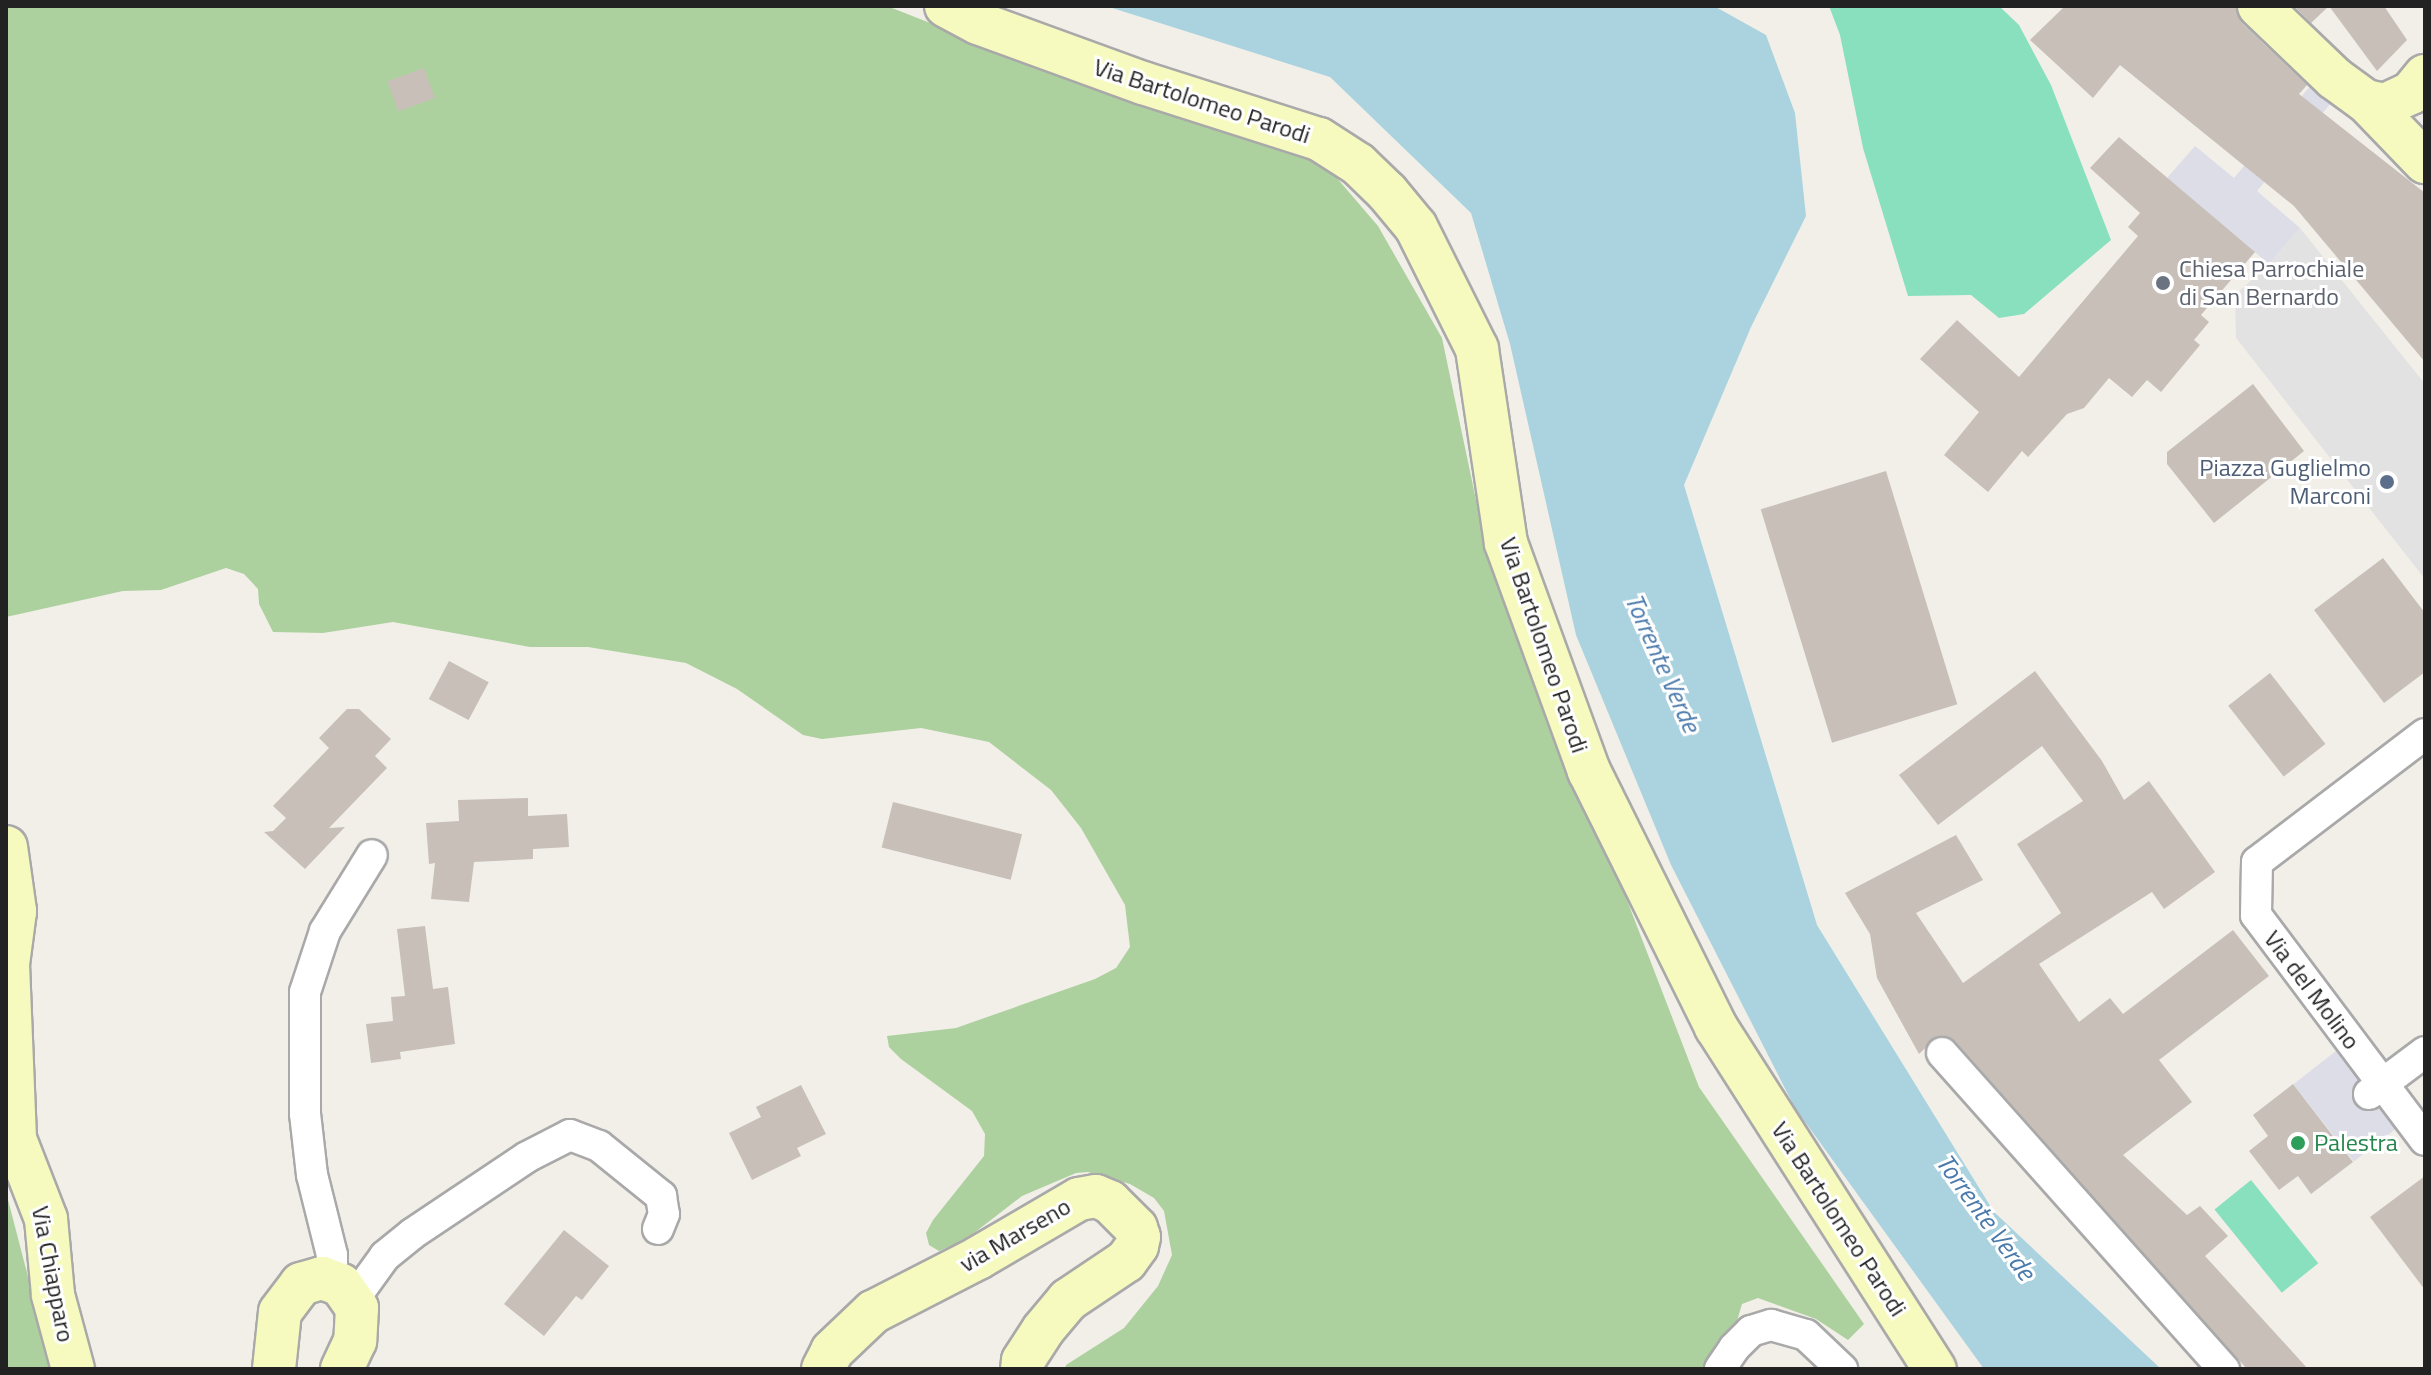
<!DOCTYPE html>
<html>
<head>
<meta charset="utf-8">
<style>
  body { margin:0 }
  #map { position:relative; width:2431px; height:1375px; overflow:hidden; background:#f2efe9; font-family:"Titillium Web",sans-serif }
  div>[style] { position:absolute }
  .forest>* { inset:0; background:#add19e }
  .pitch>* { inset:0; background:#88e0be; transform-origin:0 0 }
  .parking>* { inset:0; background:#e2e2e2 }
  .plaza>* { inset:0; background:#dddde8; transform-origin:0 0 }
  .water>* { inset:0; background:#aad3df }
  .building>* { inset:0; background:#c7bfb8; transform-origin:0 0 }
  .roads { filter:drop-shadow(2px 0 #a9a9a9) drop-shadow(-2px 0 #a9a9a9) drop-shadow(0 2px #a9a9a9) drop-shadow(0 -2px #a9a9a9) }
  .street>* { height:30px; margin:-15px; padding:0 15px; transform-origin:15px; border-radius:15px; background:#fff }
  .secondary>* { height:42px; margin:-21px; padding:0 21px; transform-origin:21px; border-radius:21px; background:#f7fabf }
  .dots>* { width:22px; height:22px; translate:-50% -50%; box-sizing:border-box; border:4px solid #fff; border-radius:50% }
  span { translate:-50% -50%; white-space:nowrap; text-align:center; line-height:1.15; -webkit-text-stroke:6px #fff; paint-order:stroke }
  .street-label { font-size:24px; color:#222 }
  .worship-label { font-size:24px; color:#5b616d }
  .left { translate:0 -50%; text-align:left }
  .service-label { font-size:24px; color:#4e5e75 }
  .right { translate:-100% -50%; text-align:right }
  .leisure-label { font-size:24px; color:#27864d }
  .water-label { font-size:26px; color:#4a7aab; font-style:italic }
  .frame { position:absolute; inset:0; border:8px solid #222; pointer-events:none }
</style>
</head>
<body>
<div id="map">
  <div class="forest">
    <div style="clip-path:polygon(6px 6px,887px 6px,1009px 54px,1324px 163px,1378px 226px,1442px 338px,1480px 519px,1699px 1087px,1864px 1324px,1848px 1340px,1816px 1319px,1758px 1298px,1742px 1304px,1729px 1348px,1705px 1369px,1065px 1369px,1066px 1365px,1124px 1328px,1158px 1286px,1172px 1255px,1164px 1211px,1154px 1198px,1130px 1184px,1088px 1172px,1076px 1173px,1022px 1196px,965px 1240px,939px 1251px,929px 1245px,926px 1233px,933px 1220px,984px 1156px,985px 1134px,972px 1111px,901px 1059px,889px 1047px,887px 1036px,956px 1028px,1095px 979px,1116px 968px,1130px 947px,1125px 905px,1081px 828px,1051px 790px,989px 742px,921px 728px,822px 739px,803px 735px,737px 689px,686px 663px,588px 647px,530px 647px,393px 622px,323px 633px,273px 632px,259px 604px,258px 589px,244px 574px,226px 568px,161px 590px,123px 591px,6px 617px)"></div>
    <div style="clip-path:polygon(6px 1192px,52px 1369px,6px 1369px)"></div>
  </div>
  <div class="pitch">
    <div style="clip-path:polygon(1829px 6px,1999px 6px,2019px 25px,2051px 85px,2111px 240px,2024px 314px,1999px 318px,1971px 295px,1908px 296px,1863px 148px,1840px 35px)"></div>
    <div style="left:2251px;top:1180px;width:107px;height:47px;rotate:51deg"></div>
  </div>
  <div class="parking">
    <div style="clip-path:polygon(2300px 228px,2425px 384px,2425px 579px,2236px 338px,2235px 295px,2269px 264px)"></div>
  </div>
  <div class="plaza">
    <div style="clip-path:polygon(2311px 85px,2332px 102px,2257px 191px,2300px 228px,2269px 264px,2167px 178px,2195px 146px,2234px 178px)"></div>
    <div style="left:2336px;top:1051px;width:98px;height:54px;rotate:52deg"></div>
  </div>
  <div class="water">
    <div style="clip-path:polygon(1106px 6px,1714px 6px,1766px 35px,1795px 113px,1806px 216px,1751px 327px,1684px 485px,1817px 925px,1994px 1212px,2161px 1369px,1984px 1369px,1795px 1108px,1671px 865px,1576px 635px,1510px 344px,1471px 213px,1330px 77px)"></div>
  </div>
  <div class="building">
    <div style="clip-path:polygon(2065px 6px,2236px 6px,2242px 23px,2307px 85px,2299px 94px,2425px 193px,2425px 362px,2294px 206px,2120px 65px,2093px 98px,2030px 40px)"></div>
    <div style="clip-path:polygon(2294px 6px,2329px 6px,2311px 23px)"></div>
    <div style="clip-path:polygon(2329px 6px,2384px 6px,2407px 40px,2377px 71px)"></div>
    <div style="left:424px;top:68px;width:32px;height:39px;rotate:70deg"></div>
    <div style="clip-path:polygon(2119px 137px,2255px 252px,2201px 315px,2209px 322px,2194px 340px,2200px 345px,2161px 392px,2147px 380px,2132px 397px,2109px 378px,2084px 408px,2067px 414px,2028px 457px,2022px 451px,1988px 492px,1944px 455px,1979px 412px,1920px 359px,1957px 320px,2019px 377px,2138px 236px,2128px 227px,2140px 213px,2090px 168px)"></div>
    <div style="clip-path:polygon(2253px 384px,2304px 451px,2214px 523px,2167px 464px,2167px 452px)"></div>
    <div style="left:1886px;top:471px;width:244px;height:131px;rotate:73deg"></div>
    <div style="clip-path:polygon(2383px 558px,2425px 613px,2425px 672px,2384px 703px,2314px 610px)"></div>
    <div style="left:449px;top:661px;width:45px;height:43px;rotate:28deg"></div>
    <div style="clip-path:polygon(2035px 671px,2102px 761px,2124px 800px,2149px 781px,2215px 872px,2164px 909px,2152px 892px,2039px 964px,2079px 1022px,2110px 998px,2123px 1014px,2233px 930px,2269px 976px,2159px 1060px,2192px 1102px,2123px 1155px,2187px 1215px,2200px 1206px,2228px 1236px,2205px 1256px,2308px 1369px,2247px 1369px,1955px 1041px,1938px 1036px,1919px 1054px,1877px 978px,1870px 934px,1845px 893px,1956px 835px,1983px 880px,1916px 913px,1963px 983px,2061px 913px,2017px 844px,2083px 801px,2042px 746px,1938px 825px,1899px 775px)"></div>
    <div style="left:2270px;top:673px;width:90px;height:53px;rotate:52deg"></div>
    <div style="clip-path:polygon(347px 709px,359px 709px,391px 739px,375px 756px,387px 768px,329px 828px,345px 827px,305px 869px,264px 832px,273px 831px,286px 818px,273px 806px,329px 748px,319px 738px)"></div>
    <div style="clip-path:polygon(528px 798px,528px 816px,567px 814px,569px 847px,533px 849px,533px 859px,474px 862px,469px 902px,431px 899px,435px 863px,429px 864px,426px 823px,459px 821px,458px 800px)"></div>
    <div style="left:893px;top:802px;width:133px;height:47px;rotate:14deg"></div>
    <div style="clip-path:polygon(425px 926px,433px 989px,448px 987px,455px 1044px,400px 1052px,401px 1059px,371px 1063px,366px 1024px,393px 1021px,391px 997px,405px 996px,397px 929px)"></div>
    <div style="clip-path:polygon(2293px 1084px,2353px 1162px,2311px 1194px,2298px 1176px,2279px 1190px,2249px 1151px,2268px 1136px,2253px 1115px)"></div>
    <div style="clip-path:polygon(801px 1085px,826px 1134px,797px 1148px,801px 1156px,752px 1180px,729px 1133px,761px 1117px,756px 1107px)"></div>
    <div style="clip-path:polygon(2425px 1176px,2425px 1290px,2370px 1217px)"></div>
    <div style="clip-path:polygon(564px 1230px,609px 1266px,582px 1300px,576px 1296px,544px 1336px,504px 1304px)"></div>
  </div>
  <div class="roads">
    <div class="street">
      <div style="left:2425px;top:734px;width:211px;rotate:142.7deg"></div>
      <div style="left:2257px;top:862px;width:53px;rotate:91.1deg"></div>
      <div style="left:2256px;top:915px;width:281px;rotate:53.1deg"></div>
      <div style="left:1942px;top:1053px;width:424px;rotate:48.3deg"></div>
      <div style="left:2369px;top:1094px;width:70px;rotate:-36.9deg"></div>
      <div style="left:332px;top:1280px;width:25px;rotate:-90deg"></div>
      <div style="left:332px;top:1255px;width:82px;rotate:-104deg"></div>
      <div style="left:312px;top:1175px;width:61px;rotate:-96.5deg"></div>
      <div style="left:305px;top:1114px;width:122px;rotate:-90deg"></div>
      <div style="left:305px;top:992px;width:64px;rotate:-71.8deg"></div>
      <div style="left:325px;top:931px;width:89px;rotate:-58.3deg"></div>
      <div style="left:354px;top:1299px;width:53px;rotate:-54.2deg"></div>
      <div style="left:385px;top:1256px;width:35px;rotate:-39deg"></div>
      <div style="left:412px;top:1234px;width:138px;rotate:-33.8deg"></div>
      <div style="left:527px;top:1157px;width:48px;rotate:-27.1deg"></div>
      <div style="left:570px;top:1135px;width:31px;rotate:21deg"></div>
      <div style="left:599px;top:1146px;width:80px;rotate:38.9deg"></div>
      <div style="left:661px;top:1196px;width:18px;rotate:81deg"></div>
      <div style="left:664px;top:1214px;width:16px;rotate:112deg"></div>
      <div style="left:1720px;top:1369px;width:25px;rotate:-56deg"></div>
      <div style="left:1734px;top:1348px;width:24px;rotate:-45deg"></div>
      <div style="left:1751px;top:1331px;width:21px;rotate:-17deg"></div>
      <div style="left:1771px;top:1325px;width:36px;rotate:16deg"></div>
      <div style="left:1806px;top:1335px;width:50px;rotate:43.4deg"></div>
    </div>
    <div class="secondary">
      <div style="left:946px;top:6px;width:36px;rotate:28deg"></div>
      <div style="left:978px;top:23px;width:176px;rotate:20deg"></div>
      <div style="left:1143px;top:83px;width:185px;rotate:17.7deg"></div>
      <div style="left:1319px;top:139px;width:46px;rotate:32.7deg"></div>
      <div style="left:1358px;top:164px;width:40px;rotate:44deg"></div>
      <div style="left:1387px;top:192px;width:45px;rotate:50.4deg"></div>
      <div style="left:1416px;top:227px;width:136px;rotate:63.4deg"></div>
      <div style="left:1477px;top:349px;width:196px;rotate:81.5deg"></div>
      <div style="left:1506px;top:543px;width:243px;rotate:70deg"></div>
      <div style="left:1589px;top:771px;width:286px;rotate:63.6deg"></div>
      <div style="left:1716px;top:1027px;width:406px;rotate:57.4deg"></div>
      <div style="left:2259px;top:6px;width:104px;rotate:43.8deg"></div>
      <div style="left:2334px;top:78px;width:39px;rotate:36deg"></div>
      <div style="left:2366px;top:101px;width:85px;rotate:46deg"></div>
      <div style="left:2366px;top:101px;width:19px;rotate:12deg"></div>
      <div style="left:2385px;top:105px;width:29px;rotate:-25deg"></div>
      <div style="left:2411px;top:93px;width:22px;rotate:-51deg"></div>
      <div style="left:6px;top:847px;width:65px;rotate:82deg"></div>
      <div style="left:15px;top:911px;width:53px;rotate:97.5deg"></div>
      <div style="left:8px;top:964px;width:175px;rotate:87.7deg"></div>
      <div style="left:15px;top:1139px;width:86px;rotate:68.8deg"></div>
      <div style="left:46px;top:1219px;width:76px;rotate:84.7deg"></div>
      <div style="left:53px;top:1295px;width:77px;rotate:74.9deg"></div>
      <div style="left:274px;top:1369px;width:57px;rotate:-84deg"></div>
      <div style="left:280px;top:1312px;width:35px;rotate:-53deg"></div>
      <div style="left:301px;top:1284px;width:22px;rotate:-16deg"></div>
      <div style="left:322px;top:1278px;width:20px;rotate:20deg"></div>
      <div style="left:341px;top:1285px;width:28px;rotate:55deg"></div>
      <div style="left:357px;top:1308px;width:33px;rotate:93deg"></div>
      <div style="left:355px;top:1341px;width:31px;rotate:115deg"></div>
      <div style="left:823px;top:1369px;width:20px;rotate:-63deg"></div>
      <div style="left:832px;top:1351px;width:57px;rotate:-43.6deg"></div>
      <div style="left:873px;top:1312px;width:118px;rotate:-27.2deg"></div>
      <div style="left:978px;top:1258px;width:117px;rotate:-30.3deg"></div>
      <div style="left:1079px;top:1199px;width:17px;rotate:-10deg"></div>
      <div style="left:1096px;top:1196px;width:15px;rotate:23deg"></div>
      <div style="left:1110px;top:1202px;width:37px;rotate:45deg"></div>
      <div style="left:1136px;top:1228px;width:9px;rotate:72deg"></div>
      <div style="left:1139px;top:1237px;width:9px;rotate:103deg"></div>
      <div style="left:1137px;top:1246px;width:19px;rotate:126deg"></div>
      <div style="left:1126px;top:1261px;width:70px;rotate:146.1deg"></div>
      <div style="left:1068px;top:1300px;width:39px;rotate:130deg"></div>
      <div style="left:1043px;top:1330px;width:37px;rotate:123deg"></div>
      <div style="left:1023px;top:1361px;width:8px;rotate:97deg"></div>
    </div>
  </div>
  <div class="dots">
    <div style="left:2163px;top:283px;background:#6b7280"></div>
    <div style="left:2387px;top:482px;background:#5c6f8a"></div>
    <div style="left:2298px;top:1143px;background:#2e9e5b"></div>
  </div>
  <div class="street-label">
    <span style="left:1202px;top:101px;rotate:18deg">Via Bartolomeo Parodi</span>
    <span style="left:1544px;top:645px;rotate:71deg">Via Bartolomeo Parodi</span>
    <span style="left:2312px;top:990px;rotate:53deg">Via del Molino</span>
    <span style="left:1839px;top:1219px;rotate:57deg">Via Bartolomeo Parodi</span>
    <span style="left:1015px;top:1235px;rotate:-30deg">via Marseno</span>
    <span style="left:53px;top:1274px;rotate:79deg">Via Chiapparo</span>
  </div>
  <div class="worship-label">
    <span class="left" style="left:2179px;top:283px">Chiesa Parrochiale<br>di San Bernardo</span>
  </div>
  <div class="service-label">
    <span class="right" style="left:2371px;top:482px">Piazza Guglielmo<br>Marconi</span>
  </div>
  <div class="leisure-label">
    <span class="left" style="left:2314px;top:1143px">Palestra</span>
  </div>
  <div class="water-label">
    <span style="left:1663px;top:663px;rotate:66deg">Torrente Verde</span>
    <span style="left:1986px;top:1217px;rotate:54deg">Torrente Verde</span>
  </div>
  <div class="frame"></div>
</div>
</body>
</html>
